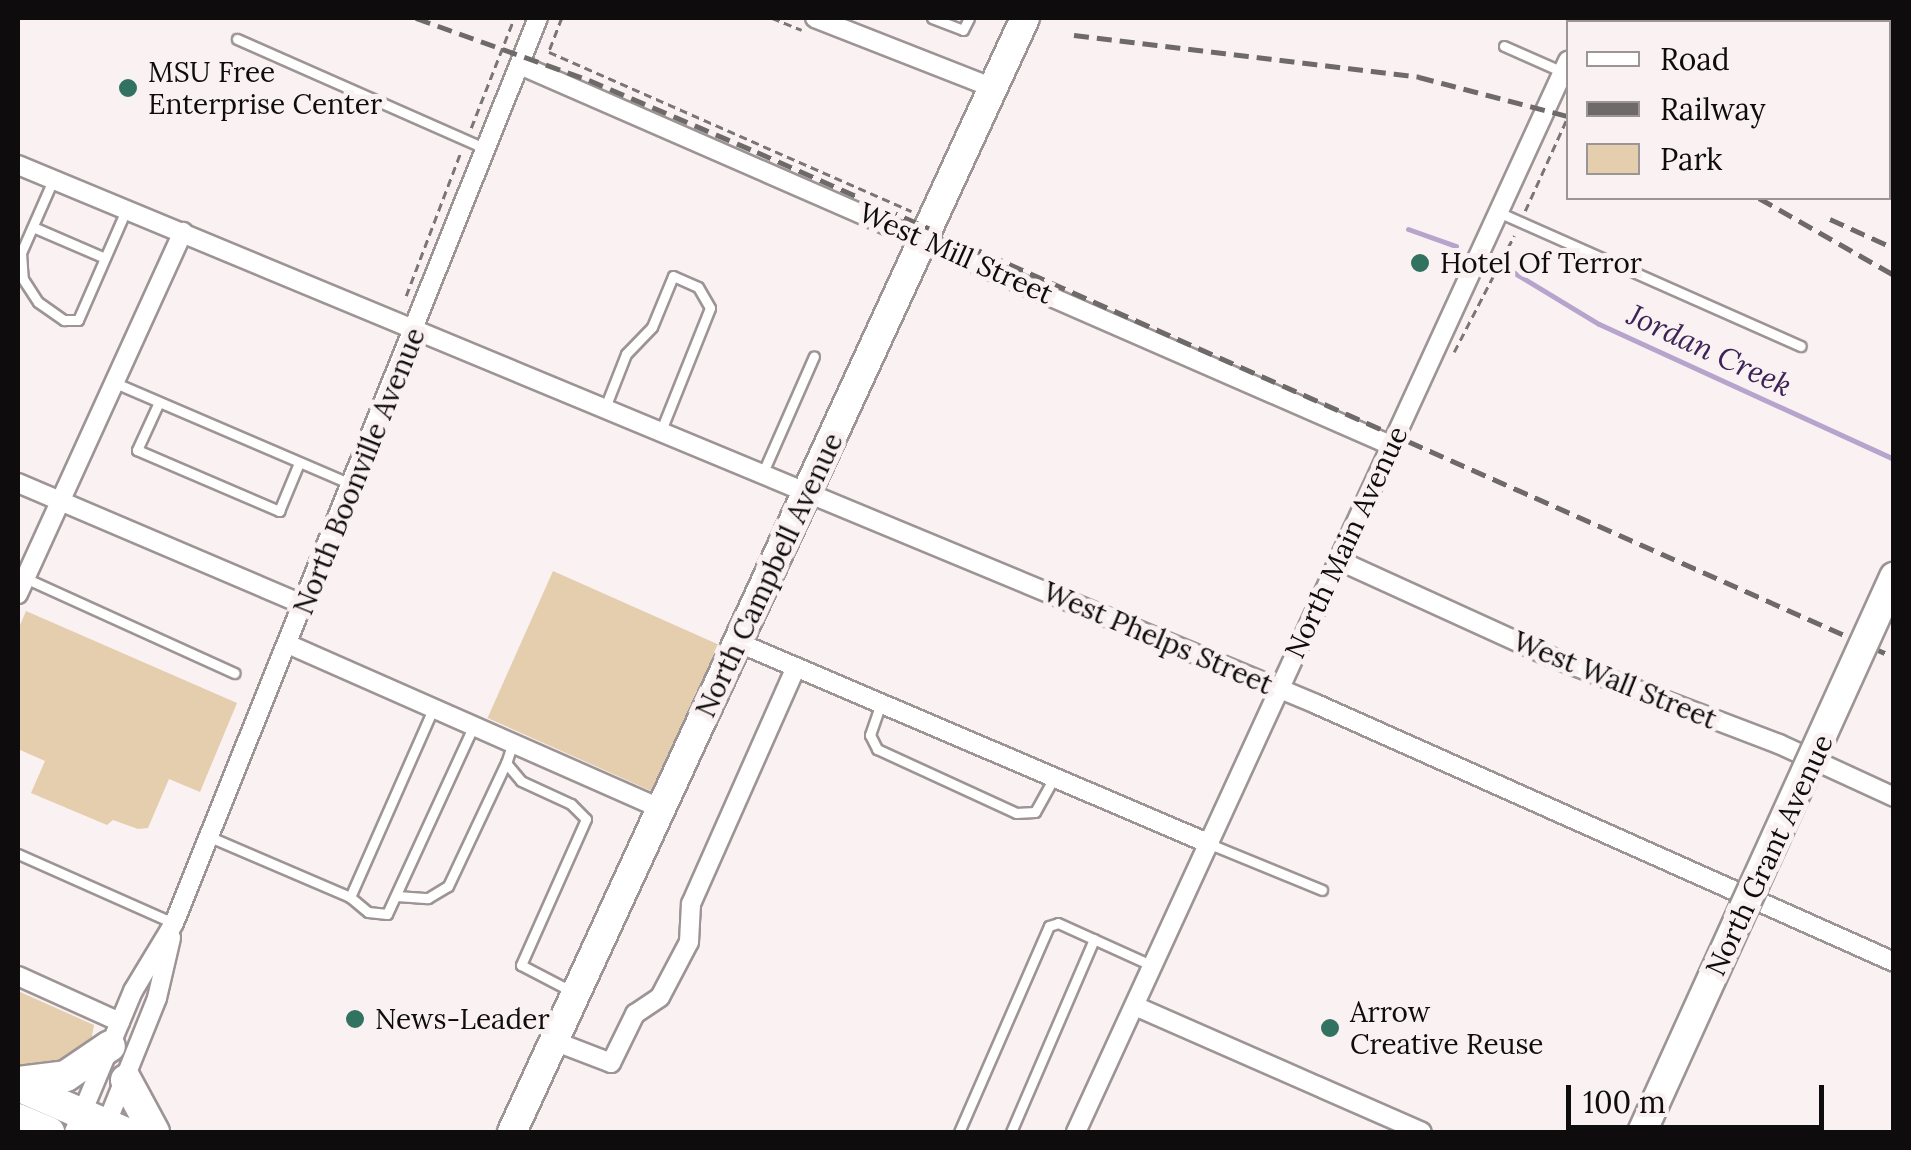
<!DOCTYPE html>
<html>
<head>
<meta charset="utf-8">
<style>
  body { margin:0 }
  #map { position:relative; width:1911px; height:1150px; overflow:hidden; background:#faf1f2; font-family:Lora,serif }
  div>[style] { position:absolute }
  .green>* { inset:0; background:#e5ceae; transform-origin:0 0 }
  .stream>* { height:5px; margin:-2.5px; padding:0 2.5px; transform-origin:2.5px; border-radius:2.5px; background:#b7a4cd }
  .path>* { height:2.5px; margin-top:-1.25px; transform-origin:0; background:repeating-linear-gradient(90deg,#7b7676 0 8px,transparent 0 13px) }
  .roads { filter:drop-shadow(2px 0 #9d9495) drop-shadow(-2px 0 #9d9495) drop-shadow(0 2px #9d9495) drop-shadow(0 -2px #9d9495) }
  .service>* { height:9px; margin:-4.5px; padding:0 4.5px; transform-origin:4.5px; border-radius:4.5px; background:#fff }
  .minor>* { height:18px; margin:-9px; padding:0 9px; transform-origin:9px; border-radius:9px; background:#fff }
  .secondary>* { height:28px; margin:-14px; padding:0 14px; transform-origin:14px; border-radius:14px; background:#fff }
  .primary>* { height:30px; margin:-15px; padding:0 15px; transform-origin:15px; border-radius:15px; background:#fff }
  .rail>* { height:5px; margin-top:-2.5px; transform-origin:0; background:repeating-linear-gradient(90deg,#6e6a6a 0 15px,transparent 0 23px) }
  .bridges { filter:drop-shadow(2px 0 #9d9495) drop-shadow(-2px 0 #9d9495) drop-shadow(0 2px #9d9495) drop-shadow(0 -2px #9d9495) }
  .secondary-bridge>* { height:28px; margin:-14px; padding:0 14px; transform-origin:14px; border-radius:14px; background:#fff }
  .dots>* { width:28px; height:28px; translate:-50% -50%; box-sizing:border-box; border:5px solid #faf1f2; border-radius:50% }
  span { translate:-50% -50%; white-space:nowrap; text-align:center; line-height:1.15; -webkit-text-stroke:10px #faf1f2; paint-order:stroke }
  .poi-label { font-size:28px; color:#0e0c0c }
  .left { translate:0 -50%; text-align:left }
  .street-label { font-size:28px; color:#0e0c0c }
  .water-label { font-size:30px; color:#3d2355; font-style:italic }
  .frame { position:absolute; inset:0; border:20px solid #0e0c0c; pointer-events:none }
  .legend { position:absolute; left:1566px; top:20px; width:325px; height:180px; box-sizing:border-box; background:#faf1f2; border:2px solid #9c9596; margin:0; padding:12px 18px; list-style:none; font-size:30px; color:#0e0c0c }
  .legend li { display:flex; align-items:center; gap:20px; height:50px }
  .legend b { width:50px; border:2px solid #9c9596 }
  .scale { position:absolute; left:1566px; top:1085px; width:258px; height:45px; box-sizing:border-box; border:5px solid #0e0c0c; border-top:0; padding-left:12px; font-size:30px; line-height:35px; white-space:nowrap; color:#0e0c0c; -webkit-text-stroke:8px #faf1f2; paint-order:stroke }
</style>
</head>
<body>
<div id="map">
  <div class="green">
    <div style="left:553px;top:571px;width:181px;height:161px;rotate:24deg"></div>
    <div style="clip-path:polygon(26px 611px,237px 703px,200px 792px,169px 779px,148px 828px,138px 829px,113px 820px,107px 825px,31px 793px,45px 761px,18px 749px,18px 630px)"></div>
    <div style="clip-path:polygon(18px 991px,94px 1025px,91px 1041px,68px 1066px,18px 1064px)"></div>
  </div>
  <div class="stream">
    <div style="left:1408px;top:229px;width:51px;rotate:19.5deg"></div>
    <div style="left:1513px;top:272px;width:100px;rotate:31.2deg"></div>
    <div style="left:1599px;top:324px;width:324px;rotate:24.6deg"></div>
  </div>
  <div class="path">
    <div style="left:562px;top:18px;width:36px;rotate:111deg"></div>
    <div style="left:549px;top:52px;width:396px;rotate:23.7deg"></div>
    <div style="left:772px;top:18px;width:32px;rotate:22deg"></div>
    <div style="left:471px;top:128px;width:118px;rotate:-68.6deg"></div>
    <div style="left:1525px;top:211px;width:104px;rotate:-65.6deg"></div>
    <div style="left:406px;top:296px;width:152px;rotate:-69.2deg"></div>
    <div style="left:1454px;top:352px;width:131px;rotate:-62.7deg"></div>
  </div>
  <div class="roads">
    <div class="service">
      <div style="left:932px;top:18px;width:33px;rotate:21deg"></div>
      <div style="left:963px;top:30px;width:13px;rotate:-63deg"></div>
      <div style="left:1720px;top:18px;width:12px;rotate:20deg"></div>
      <div style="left:1624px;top:21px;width:2px;rotate:27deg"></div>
      <div style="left:237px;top:39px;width:272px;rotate:23.8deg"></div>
      <div style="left:1504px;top:46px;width:64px;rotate:23.8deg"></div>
      <div style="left:1888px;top:94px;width:6px;rotate:18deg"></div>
      <div style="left:1888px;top:148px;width:7px;rotate:27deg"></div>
      <div style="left:53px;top:180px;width:80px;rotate:113.7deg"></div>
      <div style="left:21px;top:253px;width:26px;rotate:86deg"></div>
      <div style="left:23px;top:279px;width:27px;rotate:57deg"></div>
      <div style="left:38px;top:302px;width:32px;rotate:35deg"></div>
      <div style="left:64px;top:320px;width:14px"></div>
      <div style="left:78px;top:320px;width:120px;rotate:-66.4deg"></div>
      <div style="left:1498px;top:212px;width:331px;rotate:23.9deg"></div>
      <div style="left:33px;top:227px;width:78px;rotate:23.3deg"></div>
      <div style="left:113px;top:382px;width:259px;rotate:23.2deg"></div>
      <div style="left:159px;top:402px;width:53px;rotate:114.6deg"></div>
      <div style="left:137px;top:450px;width:155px;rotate:23.2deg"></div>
      <div style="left:279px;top:511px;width:52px;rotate:-67.4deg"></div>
      <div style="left:606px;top:405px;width:55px;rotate:-68.6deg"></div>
      <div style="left:626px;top:354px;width:37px;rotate:-46deg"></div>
      <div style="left:652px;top:327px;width:55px;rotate:-67.6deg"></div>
      <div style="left:673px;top:276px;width:27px;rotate:24deg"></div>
      <div style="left:698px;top:287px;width:24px;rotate:60deg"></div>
      <div style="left:710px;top:308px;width:129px;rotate:111.8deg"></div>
      <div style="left:764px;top:470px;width:124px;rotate:-66.3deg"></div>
      <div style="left:25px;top:578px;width:230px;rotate:24.4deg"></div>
      <div style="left:881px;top:703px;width:34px;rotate:109deg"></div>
      <div style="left:870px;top:735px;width:16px;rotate:63deg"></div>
      <div style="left:877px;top:749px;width:153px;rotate:24.7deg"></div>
      <div style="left:1016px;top:813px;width:19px;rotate:-3deg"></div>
      <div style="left:1035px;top:812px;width:39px;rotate:-61deg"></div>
      <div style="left:433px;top:709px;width:206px;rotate:113.8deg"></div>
      <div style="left:350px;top:897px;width:23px;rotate:40deg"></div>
      <div style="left:368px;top:912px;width:19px;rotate:6deg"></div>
      <div style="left:387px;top:914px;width:206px;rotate:-65.3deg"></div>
      <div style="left:512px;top:745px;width:19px;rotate:108deg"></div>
      <div style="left:506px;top:763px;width:23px;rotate:50deg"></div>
      <div style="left:521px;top:781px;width:55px;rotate:24.7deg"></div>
      <div style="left:571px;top:804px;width:21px;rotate:45deg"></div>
      <div style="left:586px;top:819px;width:160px;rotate:114deg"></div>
      <div style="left:521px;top:965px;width:59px;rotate:27.4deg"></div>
      <div style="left:210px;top:837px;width:152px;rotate:23.2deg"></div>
      <div style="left:1210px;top:844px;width:121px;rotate:22.3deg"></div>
      <div style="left:18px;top:854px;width:171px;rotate:23.9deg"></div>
      <div style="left:397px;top:896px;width:31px;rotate:4deg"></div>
      <div style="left:428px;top:898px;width:23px;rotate:-31deg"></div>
      <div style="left:448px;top:886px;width:136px;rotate:-64.8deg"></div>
      <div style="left:959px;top:1132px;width:225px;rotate:-66.4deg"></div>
      <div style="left:1049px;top:926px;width:9px;rotate:-18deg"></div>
      <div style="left:1058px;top:923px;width:104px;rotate:24.4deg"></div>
      <div style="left:1011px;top:1132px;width:210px;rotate:-66.7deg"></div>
    </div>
    <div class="minor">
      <div style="left:815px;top:18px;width:192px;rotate:21.4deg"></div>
      <div style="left:1587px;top:22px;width:4px;rotate:-63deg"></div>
      <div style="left:520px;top:65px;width:949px;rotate:23.59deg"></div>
      <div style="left:18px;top:165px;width:1405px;rotate:22.55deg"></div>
      <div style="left:1316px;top:704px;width:633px;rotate:24.05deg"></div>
      <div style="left:18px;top:483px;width:313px;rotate:23.1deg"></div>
      <div style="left:1338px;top:560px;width:234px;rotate:24.5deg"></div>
      <div style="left:1551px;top:657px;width:244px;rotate:20.9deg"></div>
      <div style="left:1779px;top:744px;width:127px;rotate:24.7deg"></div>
      <div style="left:18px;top:594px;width:398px;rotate:-65.5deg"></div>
      <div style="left:737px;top:642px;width:514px;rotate:23.13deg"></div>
      <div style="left:290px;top:645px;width:406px;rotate:23.8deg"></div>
      <div style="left:18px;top:976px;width:112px;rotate:24.3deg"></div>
      <div style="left:1135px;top:1006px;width:313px;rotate:23.7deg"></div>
      <div style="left:554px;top:1041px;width:61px;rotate:21.1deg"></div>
      <div style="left:611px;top:1063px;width:55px;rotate:-63.9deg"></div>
      <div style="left:635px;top:1014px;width:30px;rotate:-34deg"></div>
      <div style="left:660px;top:997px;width:62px;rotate:-62.2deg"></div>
      <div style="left:689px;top:942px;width:38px;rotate:-87deg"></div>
      <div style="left:691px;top:904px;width:259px;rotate:-66.1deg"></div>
      <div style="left:104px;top:1130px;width:142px;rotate:-68.1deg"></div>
      <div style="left:157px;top:998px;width:62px;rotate:-76.9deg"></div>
      <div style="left:74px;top:1132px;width:153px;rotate:-67.3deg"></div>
      <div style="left:133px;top:991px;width:79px;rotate:-58.9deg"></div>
      <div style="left:174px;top:923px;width:975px;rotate:-68.09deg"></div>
      <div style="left:1076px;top:1132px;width:1179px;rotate:-65.33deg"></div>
    </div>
    <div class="secondary">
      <div style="left:512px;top:1132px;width:1226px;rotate:-65.27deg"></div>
    </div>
    <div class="primary">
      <div style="left:126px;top:1080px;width:59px;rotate:61.7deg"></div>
      <div style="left:19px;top:1082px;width:47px;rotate:-7.3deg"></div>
      <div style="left:66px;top:1076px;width:53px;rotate:-34.3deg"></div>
      <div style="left:18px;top:1086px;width:116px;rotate:23.5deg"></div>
      <div style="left:18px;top:1119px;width:34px;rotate:23deg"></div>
    </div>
  </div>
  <div class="rail">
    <div style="left:416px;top:18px;width:184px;rotate:19.7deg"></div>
    <div style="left:589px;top:80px;width:183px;rotate:23.2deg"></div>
    <div style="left:757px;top:152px;width:1244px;rotate:23.95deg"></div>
    <div style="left:1074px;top:35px;width:348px;rotate:6.9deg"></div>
    <div style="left:1419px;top:77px;width:154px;rotate:14.7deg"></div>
    <div style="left:1759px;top:198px;width:155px;rotate:29.7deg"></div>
    <div style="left:1830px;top:219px;width:70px;rotate:24.4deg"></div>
  </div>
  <div class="bridges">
    <div class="secondary-bridge">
      <div style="left:1642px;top:1132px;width:610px;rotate:-65.58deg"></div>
    </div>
  </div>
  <div class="dots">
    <div style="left:128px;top:88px;background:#327260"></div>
    <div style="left:1420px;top:263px;background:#327260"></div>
    <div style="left:355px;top:1019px;background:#327260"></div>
    <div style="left:1330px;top:1028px;background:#327260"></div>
  </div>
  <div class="poi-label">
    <span class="left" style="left:148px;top:88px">MSU Free<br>Enterprise Center</span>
    <span class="left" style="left:1440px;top:263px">Hotel Of Terror</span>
    <span class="left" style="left:1350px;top:1028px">Arrow<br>Creative Reuse</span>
    <span class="left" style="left:375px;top:1019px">News-Leader</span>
  </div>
  <div class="street-label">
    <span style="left:956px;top:253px;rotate:24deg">West Mill Street</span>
    <span style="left:359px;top:471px;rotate:-68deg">North Boonville Avenue</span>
    <span style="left:1346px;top:542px;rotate:-65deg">North Main Avenue</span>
    <span style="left:769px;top:575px;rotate:-65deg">North Campbell Avenue</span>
    <span style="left:1158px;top:638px;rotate:23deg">West Phelps Street</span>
    <span style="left:1615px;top:680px;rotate:22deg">West Wall Street</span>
    <span style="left:1769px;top:855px;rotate:-65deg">North Grant Avenue</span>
  </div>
  <div class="water-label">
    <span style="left:1710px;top:350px;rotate:25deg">Jordan Creek</span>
  </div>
  <div class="frame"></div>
  <ul class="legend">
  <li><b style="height:12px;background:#fff"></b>Road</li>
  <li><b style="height:12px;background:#6e6a6a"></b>Railway</li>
  <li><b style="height:28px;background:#e5ceae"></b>Park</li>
  </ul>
  <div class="scale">100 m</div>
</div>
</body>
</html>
